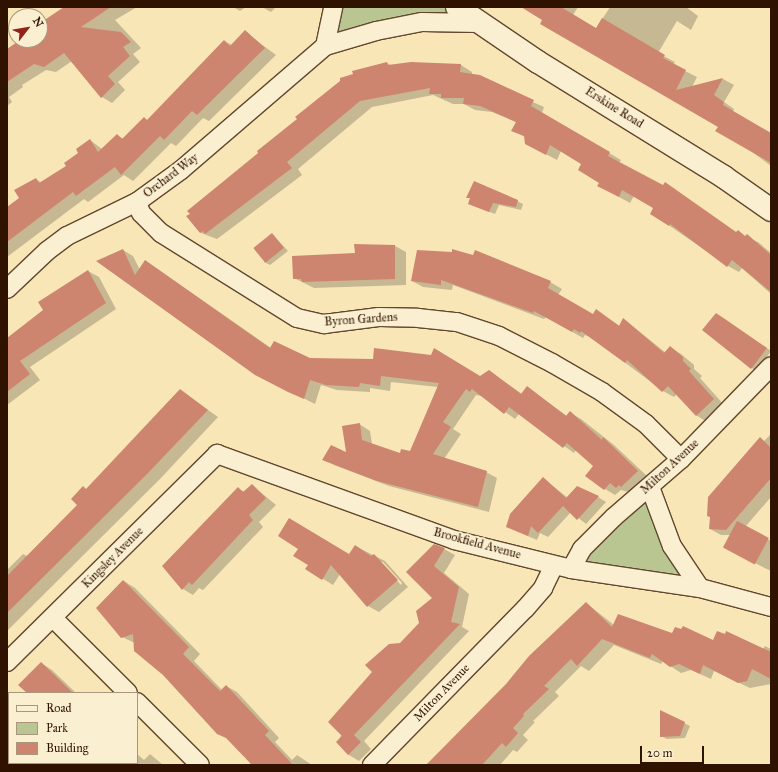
<!DOCTYPE html>
<html>
<head>
<meta charset="utf-8">
<style>
  body { margin:0 }
  #map { position:relative; width:778px; height:772px; overflow:hidden; background:#f8e6b7; font-family:"IM FELL Great Primer",serif }
  div>[style] { position:absolute }
  .green>* { inset:0; background:#b9c691 }
  .shadow>* { inset:0; background:#0003 }
  .building>* { inset:0; background:#ce8570; transform-origin:0 0 }
  .roads { filter:drop-shadow(1px 0 #62472e) drop-shadow(-1px 0 #62472e) drop-shadow(0 1px #62472e) drop-shadow(0 -1px #62472e) }
  .street>* { height:18px; margin:-9px; padding:0 9px; transform-origin:9px; border-radius:9px; background:#faefd0 }
  .secondary>* { height:22px; margin:-11px; padding:0 11px; transform-origin:11px; border-radius:11px; background:#faefd0 }
  span { translate:-50% -50%; white-space:nowrap; text-align:center; line-height:1.15; -webkit-text-stroke:4px #faefd0; paint-order:stroke }
  .street-label { font-size:12px; color:#301200 }
  .frame { position:absolute; inset:0; border:8px solid #301200; pointer-events:none }
  .legend { position:absolute; left:8px; top:692px; width:130px; height:72px; box-sizing:border-box; background:#faefd0; border:1px solid #a9977d; margin:0; padding:5px 7px; list-style:none; font-size:12px; color:#301200 }
  .legend li { display:flex; align-items:center; gap:8px; height:20px }
  .legend b { width:20px; border:1px solid #a9977d }
  .north { position:absolute; left:8px; top:8px; width:40px; height:40px; box-sizing:border-box; background:#faefd0; border:1px solid #a9977d; border-radius:50%; rotate:59deg; font-size:11px; font-weight:700; line-height:16px; text-align:center; color:#301200 }
  .north::after { content:''; display:block; margin:auto; width:14px; height:18px; background:#8f2418; clip-path:polygon(50% 0,100% 100%,50% 72%,0 100%) }
  .scale { position:absolute; left:640px; top:746px; width:64px; height:18px; box-sizing:border-box; border:2px solid #301200; border-top:0; padding-left:5px; font-size:12px; line-height:14px; white-space:nowrap; color:#301200; -webkit-text-stroke:3px #faefd0; paint-order:stroke }
</style>
</head>
<body>
<div id="map">
  <div class="green">
    <div style="clip-path:polygon(337px 7px,450px 7px,468px 20px,331px 40px)"></div>
    <div style="clip-path:polygon(649px 492px,691px 582px,577px 566px)"></div>
  </div>
  <div class="shadow">
    <div style="clip-path:polygon(66px 7px,137px 7px,115px 20px,141px 48px,133px 54px,140px 62px,118px 82px,125px 90px,112px 103px,102px 97px,72px 61px,56px 72px,46px 70px,22px 85px,23px 87px,9px 97px,12px 102px,7px 106px,7px 51px,23px 40px,40px 40px,40px 29px)"></div>
    <div style="clip-path:polygon(233px 7px,246px 7px,240px 11px)"></div>
    <div style="clip-path:polygon(262px 7px,276px 7px,271px 12px)"></div>
    <div style="clip-path:polygon(524px 7px,578px 7px,573px 15px,596px 29px,610px 7px,686px 7px,698px 16px,691px 30px,677px 21px,658px 53px,675px 62px,673px 65px,697px 77px,692px 87px,723px 79px,734px 85px,724px 102px,734px 109px,733px 112px,771px 134px,771px 166px,719px 127px)"></div>
    <div style="clip-path:polygon(245px 32px,276px 55px,209px 121px,203px 118px,176px 146px,171px 143px,133px 181px,124px 175px,88px 202px,84px 199px,7px 257px,7px 209px,20px 198px,36px 179px,42px 183px,67px 167px,90px 140px,102px 149px,117px 135px,124px 139px,144px 118px,148px 121px,224px 41px,232px 45px)"></div>
    <div style="clip-path:polygon(387px 63px,392px 66px,461px 65px,472px 72px,472px 75px,544px 107px,542px 113px,621px 160px,619px 163px,663px 187px,665px 183px,737px 233px,758px 242px,771px 253px,771px 294px,742px 268px,739px 272px,728px 266px,651px 213px,654px 208px,634px 196px,630px 203px,610px 192px,582px 164px,561px 151px,557px 160px,538px 150px,525px 137px,513px 130px,516px 122px,492px 112px,475px 110px,464px 104px,453px 104px,433px 95px,372px 107px,298px 169px,302px 175px,217px 239px,201px 233px,188px 216px)"></div>
    <div style="clip-path:polygon(468px 197px,517px 201px,523px 204px,521px 210px,499px 205px,495px 214px,469px 204px,471px 199px)"></div>
    <div style="clip-path:polygon(272px 234px,288px 251px,270px 265px,264px 262px)"></div>
    <div style="clip-path:polygon(395px 246px,406px 252px,406px 285px,314px 288px,294px 278px,356px 254px)"></div>
    <div style="clip-path:polygon(123px 250px,133px 256px,140px 270px,156px 268px,271px 348px,310px 359px,480px 377px,489px 371px,522px 394px,527px 387px,567px 416px,570px 413px,581px 419px,614px 445px,648px 477px,632px 493px,621px 490px,615px 495px,605px 489px,594px 466px,576px 450px,574px 453px,519px 414px,515px 419px,482px 396px,476px 395px,453px 429px,461px 434px,444px 459px,486px 472px,497px 478px,489px 512px,389px 486px,334px 465px,324px 459px,348px 453px,359px 424px,370px 431px,372px 444px,401px 454px,411px 453px,438px 387px,391px 382px,390px 391px,370px 388px,370px 392px,337px 390px,321px 385px,315px 404px,267px 380px,98px 262px)"></div>
    <div style="clip-path:polygon(418px 251px,550px 282px,562px 289px,558px 295px,593px 315px,596px 310px,620px 326px,624px 319px,666px 353px,670px 347px,681px 354px,694px 365px,694px 369px,702px 376px,700px 378px,725px 406px,707px 422px,696px 415px,677px 394px,674px 397px,663px 391px,592px 338px,585px 335px,583px 338px,546px 317px,544px 319px,453px 285px,452px 290px,423px 287px,412px 281px)"></div>
    <div style="clip-path:polygon(88px 271px,99px 277px,116px 309px,30px 367px,40px 380px,7px 405px,7px 339px,44px 311px)"></div>
    <div style="clip-path:polygon(722px 317px,771px 351px,757px 372px,704px 330px)"></div>
    <div style="clip-path:polygon(180px 390px,218px 417px,160px 479px,7px 631px,7px 570px,23px 554px,27px 556px,78px 505px,87px 490px)"></div>
    <div style="clip-path:polygon(771px 434px,771px 497px,745px 527px,771px 541px,771px 571px,736px 554px,731px 535px,721px 535px,710px 529px,711px 518px,708px 516px,760px 439px,764px 441px)"></div>
    <div style="clip-path:polygon(544px 479px,568px 498px,598px 497px,606px 502px,586px 524px,571px 512px,548px 537px,540px 533px,537px 540px,507px 527px)"></div>
    <div style="clip-path:polygon(252px 485px,276px 505px,259px 522px,263px 527px,203px 590px,199px 588px,193px 595px,183px 589px,238px 489px,245px 492px)"></div>
    <div style="clip-path:polygon(evenodd,355px 546px,385px 561px,408px 587px,379px 612px,368px 606px,340px 574px,333px 585px,307px 569px,350px 555px,355px 546px,380px 562px,383px 562px,402px 583px,401px 585px,380px 562px)"></div>
    <div style="clip-path:polygon(444px 549px,455px 555px,444px 573px,469px 594px,462px 627px,469px 631px,364px 741px,371px 749px,359px 761px,349px 755px,337px 742px,400px 644px,420px 623px,434px 598px,408px 572px)"></div>
    <div style="clip-path:polygon(124px 581px,135px 588px,200px 654px,194px 661px,222px 690px,226px 686px,237px 692px,279px 738px,275px 742px,292px 760px,297px 755px,312px 765px,250px 765px,250px 761px,159px 670px,135px 650px,135px 643px,122px 637px)"></div>
    <div style="clip-path:polygon(586px 603px,614px 625px,763px 649px,765px 646px,771px 649px,771px 684px,750px 688px,714px 671px,711px 679px,691px 670px,681px 673px,663px 661px,661px 664px,614px 645px,589px 671px,581px 666px,555px 692px,559px 696px,533px 721px,535px 722px,523px 735px,528px 740px,517px 752px,513px 750px,500px 765px,427px 765px)"></div>
    <div style="clip-path:polygon(41px 663px,52px 670px,76px 693px,27px 693px)"></div>
    <div style="clip-path:polygon(684px 723px,690px 726px,685px 738px,667px 739px,661px 736px)"></div>
    <div style="clip-path:polygon(137px 754px,144px 760px,150px 754px,163px 765px,101px 763px,137px 763px)"></div>
  </div>
  <div class="building">
    <div style="clip-path:polygon(64px 7px,111px 7px,81px 27px,121px 32px,131px 42px,123px 47px,130px 56px,108px 76px,115px 84px,101px 98px,64px 53px,44px 67px,34px 64px,7px 82px,7px 49px,20px 40px,40px 40px,40px 23px)"></div>
    <div style="clip-path:polygon(521px 7px,561px 7px,596px 28px,602px 18px,665px 55px,663px 58px,686px 70px,676px 90px,723px 78px,714px 95px,724px 102px,723px 105px,771px 133px,771px 163px,715px 131px,718px 127px,540px 24px,542px 20px)"></div>
    <div style="clip-path:polygon(245px 30px,265px 48px,197px 115px,192px 111px,164px 140px,160px 136px,121px 175px,115px 167px,76px 196px,73px 192px,7px 242px,7px 207px,19px 198px,14px 190px,36px 178px,39px 183px,66px 166px,64px 163px,78px 153px,76px 149px,90px 139px,98px 152px,117px 134px,122px 139px,144px 117px,147px 120px,224px 40px,230px 46px)"></div>
    <div style="clip-path:polygon(387px 62px,388px 65px,411px 62px,461px 64px,460px 72px,480px 75px,534px 100px,531px 106px,610px 152px,608px 156px,663px 185px,665px 182px,736px 232px,738px 230px,745px 236px,747px 234px,771px 255px,771px 292px,732px 260px,727px 267px,670px 224px,669px 226px,650px 214px,653px 208px,622px 190px,619px 197px,597px 186px,599px 183px,578px 170px,581px 164px,550px 145px,546px 155px,525px 144px,524px 136px,511px 131px,516px 122px,480px 106px,463px 104px,464px 98px,441px 98px,441px 94px,429px 94px,430px 88px,360px 101px,287px 162px,292px 168px,205px 234px,203px 231px,200px 233px,186px 216px,190px 214px,187px 211px,258px 153px,257px 151px,297px 119px,295px 117px,340px 81px,340px 78px,353px 74px,352px 71px)"></div>
    <div style="clip-path:polygon(474px 181px,518px 200px,516px 207px,493px 203px,489px 212px,468px 204px,470px 198px,466px 198px)"></div>
    <div style="left:272px;top:233px;width:19px;height:24px;rotate:51deg"></div>
    <div style="clip-path:polygon(354px 244px,395px 245px,395px 279px,302px 282px,301px 279px,293px 279px,292px 256px,355px 253px)"></div>
    <div style="clip-path:polygon(123px 249px,135px 275px,145px 260px,270px 348px,274px 341px,310px 358px,373px 359px,374px 348px,431px 355px,434px 348px,480px 376px,489px 370px,521px 394px,527px 386px,566px 416px,570px 411px,602px 440px,603px 437px,638px 471px,621px 487px,619px 485px,616px 488px,610px 483px,604px 490px,585px 476px,593px 466px,567px 443px,563px 448px,509px 407px,504px 414px,472px 389px,473px 387px,470px 392px,466px 389px,443px 422px,451px 427px,433px 454px,487px 471px,478px 507px,377px 481px,322px 460px,331px 445px,346px 452px,342px 426px,360px 423px,362px 440px,400px 453px,401px 449px,410px 451px,439px 383px,381px 376px,380px 386px,360px 383px,359px 387px,326px 385px,310px 380px,304px 399px,288px 392px,255px 375px,96px 261px)"></div>
    <div style="clip-path:polygon(452px 249px,473px 255px,475px 250px,551px 281px,548px 288px,593px 314px,596px 309px,619px 326px,623px 318px,664px 353px,670px 346px,683px 357px,683px 361px,691px 369px,689px 371px,714px 399px,696px 416px,668px 386px,662px 392px,627px 360px,625px 363px,581px 331px,580px 333px,574px 329px,572px 332px,534px 311px,533px 313px,441px 280px,441px 285px,411px 281px,417px 250px,452px 252px)"></div>
    <div style="clip-path:polygon(88px 270px,106px 303px,20px 361px,30px 374px,7px 392px,7px 338px,43px 310px,38px 302px)"></div>
    <div style="clip-path:polygon(716px 313px,767px 348px,751px 369px,702px 330px)"></div>
    <div style="clip-path:polygon(180px 389px,208px 410px,148px 473px,7px 613px,7px 576px,77px 505px,71px 499px,83px 486px,86px 489px)"></div>
    <div style="clip-path:polygon(760px 437px,771px 448px,771px 478px,726px 530px,709px 529px,710px 517px,707px 516px,708px 497px)"></div>
    <div style="clip-path:polygon(543px 477px,566px 498px,577px 486px,599px 496px,577px 520px,563px 506px,538px 533px,531px 526px,528px 536px,506px 527px,510px 514px)"></div>
    <div style="clip-path:polygon(252px 484px,266px 498px,249px 515px,253px 520px,192px 585px,189px 582px,182px 590px,162px 566px,238px 487px,243px 492px)"></div>
    <div style="clip-path:polygon(289px 518px,349px 554px,355px 545px,371px 556px,374px 554px,398px 580px,367px 607px,331px 565px,322px 580px,305px 569px,308px 565px,293px 556px,298px 549px,278px 536px)"></div>
    <div style="left:737px;top:521px;width:36px;height:30px;rotate:28deg"></div>
    <div style="clip-path:polygon(434px 544px,445px 548px,434px 566px,459px 587px,451px 622px,460px 624px,354px 735px,361px 742px,348px 755px,336px 742px,342px 736px,328px 722px,372px 672px,365px 665px,389px 644px,400px 643px,419px 623px,416px 611px,432px 598px,406px 572px)"></div>
    <div style="clip-path:polygon(123px 580px,189px 647px,183px 654px,220px 691px,226px 685px,269px 731px,265px 735px,293px 765px,252px 765px,226px 738px,217px 734px,163px 675px,134px 651px,133px 634px,121px 638px,96px 608px)"></div>
    <div style="clip-path:polygon(586px 602px,612px 627px,618px 614px,672px 633px,675px 627px,681px 629px,683px 626px,713px 640px,717px 631px,725px 634px,726px 631px,771px 652px,771px 679px,752px 669px,747px 681px,738px 683px,703px 665px,700px 674px,679px 664px,670px 667px,652px 654px,650px 658px,602px 639px,577px 666px,571px 659px,544px 686px,549px 689px,523px 714px,524px 716px,513px 728px,518px 733px,506px 747px,502px 743px,482px 765px,426px 765px,506px 684px,529px 656px)"></div>
    <div style="clip-path:polygon(41px 662px,73px 693px,27px 693px,18px 685px)"></div>
    <div style="clip-path:polygon(660px 710px,685px 722px,680px 736px,660px 737px)"></div>
  </div>
  <div class="roads">
    <div class="street">
      <div style="left:325px;top:46px;width:40px;rotate:-78deg"></div>
      <div style="left:137px;top:202px;width:12px;rotate:70deg"></div>
      <div style="left:141px;top:213px;width:28px;rotate:45deg"></div>
      <div style="left:161px;top:233px;width:160px;rotate:32deg"></div>
      <div style="left:297px;top:318px;width:28px;rotate:13deg"></div>
      <div style="left:324px;top:324px;width:55px;rotate:-7.3deg"></div>
      <div style="left:379px;top:317px;width:39px;rotate:1deg"></div>
      <div style="left:418px;top:318px;width:39px;rotate:6deg"></div>
      <div style="left:457px;top:322px;width:44px;rotate:18.4deg"></div>
      <div style="left:499px;top:336px;width:59px;rotate:27deg"></div>
      <div style="left:552px;top:363px;width:58px;rotate:30.1deg"></div>
      <div style="left:602px;top:392px;width:54px;rotate:36deg"></div>
      <div style="left:646px;top:424px;width:49px;rotate:45deg"></div>
      <div style="left:7px;top:289px;width:55px;rotate:-43.5deg"></div>
      <div style="left:47px;top:251px;width:25px;rotate:-37deg"></div>
      <div style="left:67px;top:236px;width:78px;rotate:-25.9deg"></div>
      <div style="left:137px;top:202px;width:54px;rotate:-36deg"></div>
      <div style="left:181px;top:170px;width:190px;rotate:-40.7deg"></div>
      <div style="left:325px;top:46px;width:53px;rotate:-16.4deg"></div>
      <div style="left:376px;top:31px;width:47px;rotate:-11.1deg"></div>
      <div style="left:422px;top:22px;width:57px;rotate:1deg"></div>
      <div style="left:650px;top:487px;width:63px;rotate:69.6deg"></div>
      <div style="left:672px;top:546px;width:50px;rotate:56.3deg"></div>
      <div style="left:571px;top:569px;width:23px;rotate:-61deg"></div>
      <div style="left:582px;top:549px;width:45px;rotate:-45deg"></div>
      <div style="left:614px;top:517px;width:89px;rotate:-40.9deg"></div>
      <div style="left:681px;top:459px;width:129px;rotate:-45.9deg"></div>
      <div style="left:53px;top:618px;width:106px;rotate:45deg"></div>
      <div style="left:7px;top:662px;width:296px;rotate:-44.7deg"></div>
      <div style="left:217px;top:454px;width:252px;rotate:19.9deg"></div>
      <div style="left:454px;top:540px;width:121px;rotate:13.9deg"></div>
      <div style="left:571px;top:569px;width:130px;rotate:8.4deg"></div>
      <div style="left:700px;top:588px;width:73px;rotate:15deg"></div>
      <div style="left:137px;top:702px;width:89px;rotate:45deg"></div>
      <div style="left:372px;top:765px;width:219px;rotate:-45.6deg"></div>
      <div style="left:525px;top:609px;width:28px;rotate:-49deg"></div>
      <div style="left:543px;top:588px;width:25px;rotate:-64deg"></div>
    </div>
    <div class="secondary">
      <div style="left:457px;top:7px;width:98px;rotate:34.2deg"></div>
      <div style="left:538px;top:62px;width:219px;rotate:31.7deg"></div>
      <div style="left:724px;top:177px;width:57px;rotate:35.1deg"></div>
    </div>
  </div>
  <div class="street-label">
    <span style="left:614px;top:108px;rotate:32deg">Erskine Road</span>
    <span style="left:171px;top:176px;rotate:-37deg">Orchard Way</span>
    <span style="left:361px;top:320px;rotate:-4deg">Byron Gardens</span>
    <span style="left:670px;top:467px;rotate:-43deg">Milton Avenue</span>
    <span style="left:477px;top:544px;rotate:15deg">Brookfield Avenue</span>
    <span style="left:113px;top:558px;rotate:-45deg">Kingsley Avenue</span>
    <span style="left:442px;top:693px;rotate:-46deg">Milton Avenue</span>
  </div>
  <div class="frame"></div>
  <ul class="legend">
  <li><b style="height:5px;background:#faefd0"></b>Road</li>
  <li><b style="height:11px;background:#b9c691"></b>Park</li>
  <li><b style="height:11px;background:#ce8570"></b>Building</li>
  </ul>
  <div class="north">N</div>
  <div class="scale">20 m</div>
</div>
</body>
</html>
